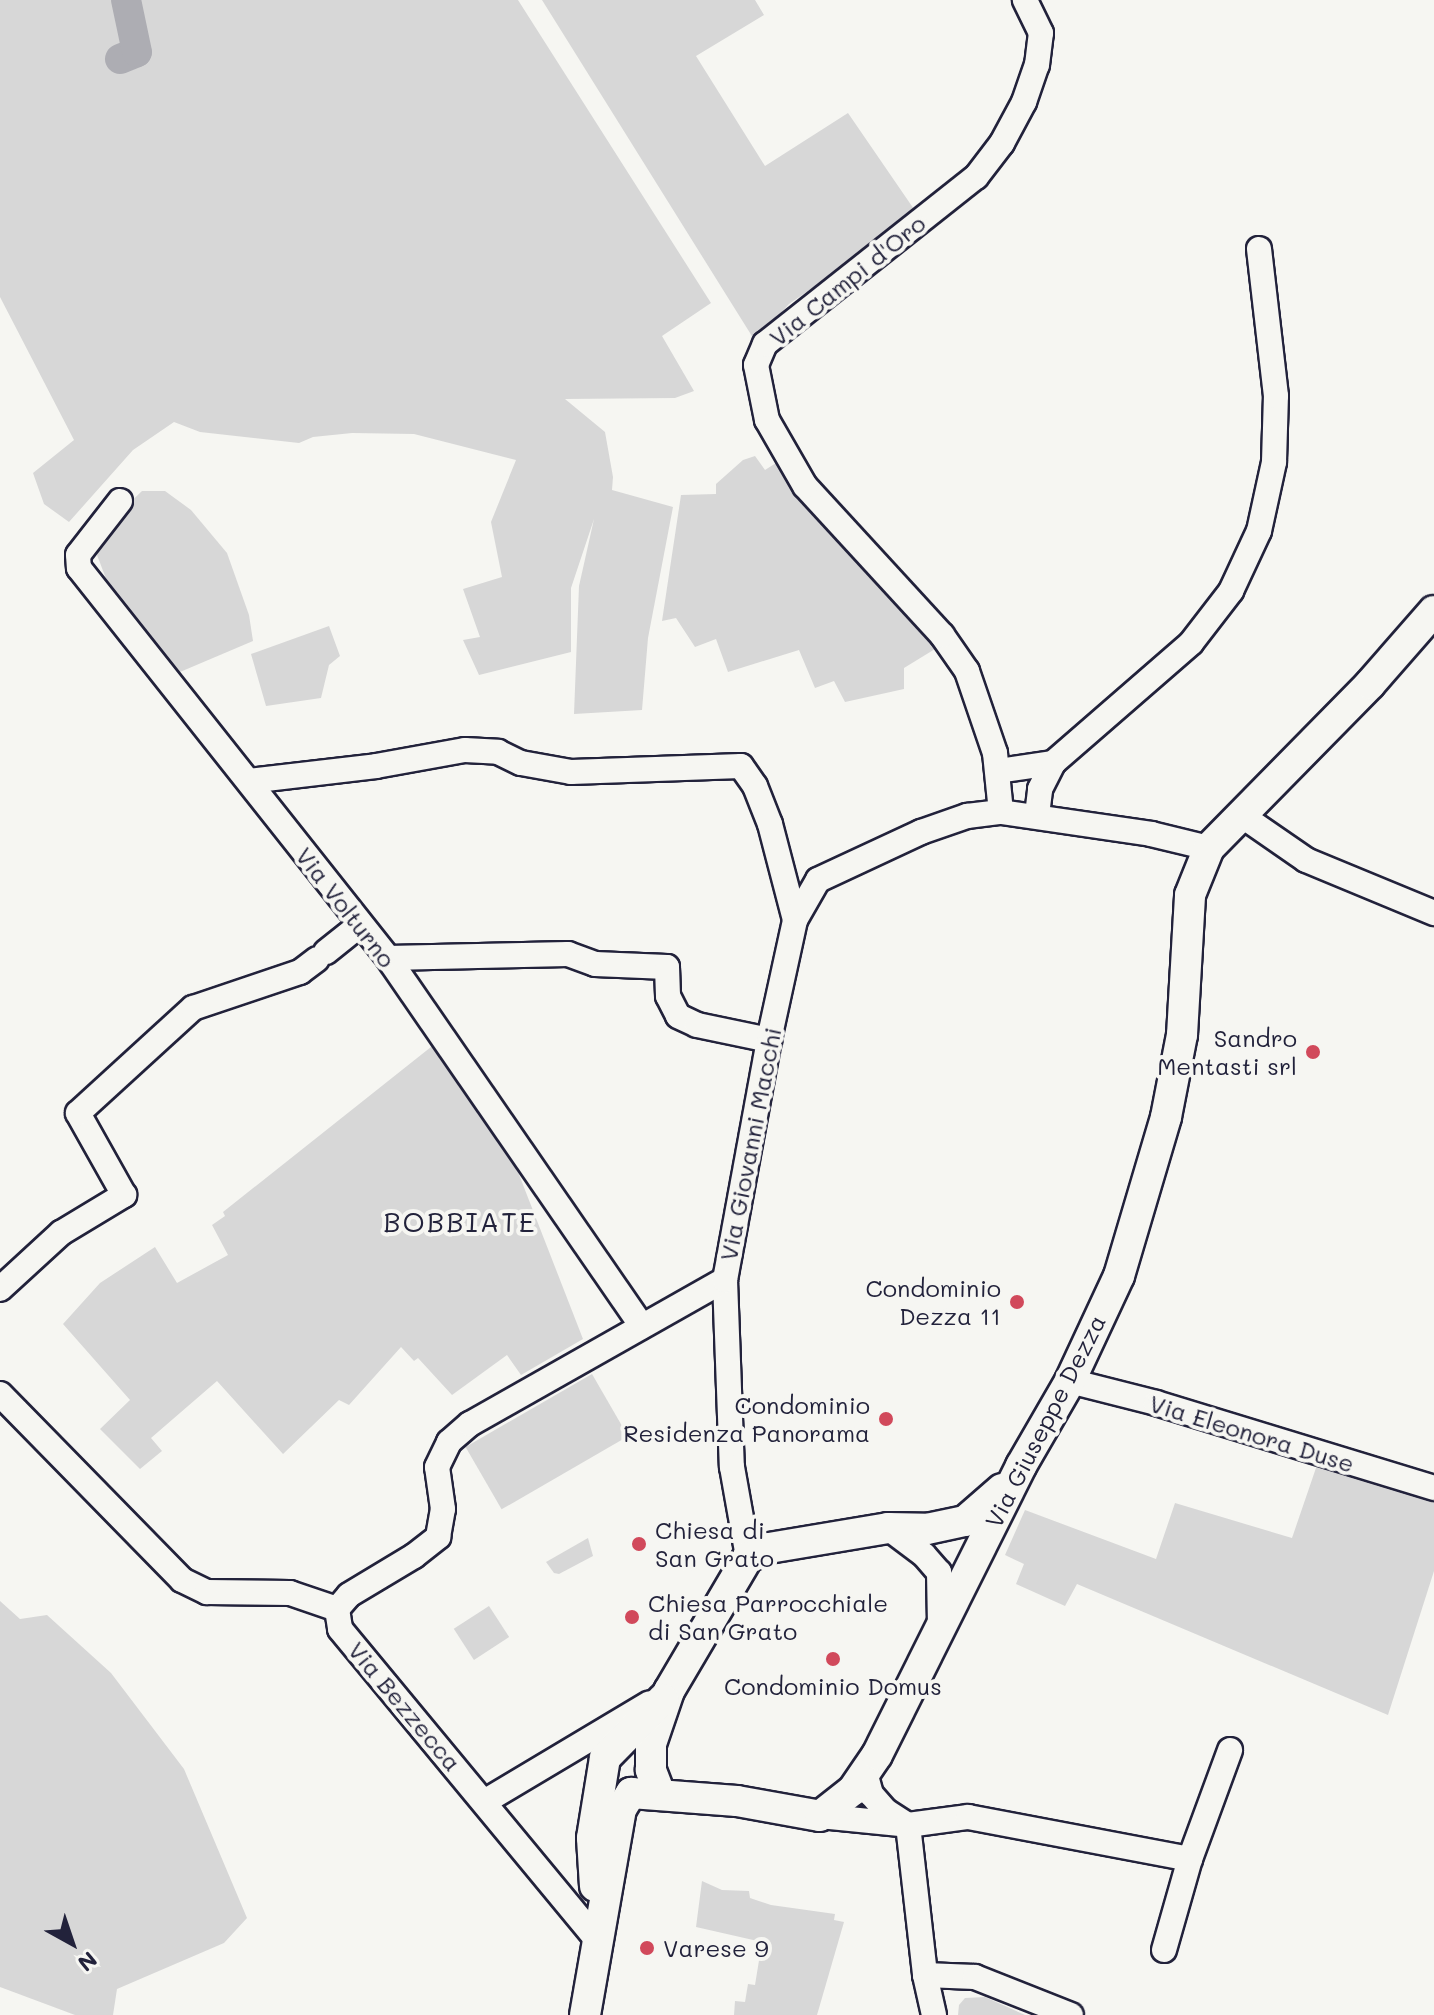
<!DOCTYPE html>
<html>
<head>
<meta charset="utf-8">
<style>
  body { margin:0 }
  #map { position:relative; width:1434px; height:2015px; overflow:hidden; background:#f6f6f2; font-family:Mali,sans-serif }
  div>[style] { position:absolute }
  .green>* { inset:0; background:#d7d7d7; transform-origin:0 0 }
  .canal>* { height:30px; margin:-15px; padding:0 15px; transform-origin:15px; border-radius:15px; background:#adadb3 }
  .roads { filter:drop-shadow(2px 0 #22223b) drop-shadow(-2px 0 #22223b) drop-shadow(0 2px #22223b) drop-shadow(0 -2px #22223b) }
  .minor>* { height:24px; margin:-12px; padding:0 12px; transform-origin:12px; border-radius:12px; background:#f6f6f2 }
  .tertiary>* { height:30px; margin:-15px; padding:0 15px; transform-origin:15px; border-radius:15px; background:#f6f6f2 }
  .dots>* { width:22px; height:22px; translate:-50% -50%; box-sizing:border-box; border:4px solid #f6f6f2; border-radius:50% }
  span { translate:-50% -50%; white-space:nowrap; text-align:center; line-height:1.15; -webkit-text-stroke:8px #f6f6f2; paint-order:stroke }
  .street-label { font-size:24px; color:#22223b }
  .poi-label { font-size:24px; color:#22223b }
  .right { translate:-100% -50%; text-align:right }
  .left { translate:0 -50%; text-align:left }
  .quarter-label { font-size:28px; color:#22223b; letter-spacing:2px }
  .north { position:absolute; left:32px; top:1903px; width:80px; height:80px; -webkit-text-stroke:6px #f6f6f2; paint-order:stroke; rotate:140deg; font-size:22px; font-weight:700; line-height:32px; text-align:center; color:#22223b }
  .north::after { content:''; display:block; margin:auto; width:28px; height:36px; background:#22223b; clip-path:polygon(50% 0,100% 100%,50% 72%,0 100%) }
</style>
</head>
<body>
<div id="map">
  <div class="green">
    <div style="clip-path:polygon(0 0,518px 0,711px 303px,662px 336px,694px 391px,675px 398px,565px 399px,605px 432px,613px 477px,612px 490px,673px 507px,648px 638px,642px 710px,574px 714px,579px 586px,594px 519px,571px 588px,571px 652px,479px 675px,463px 640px,480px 637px,463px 589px,502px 577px,491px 522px,516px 460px,414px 434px,352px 433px,313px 437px,299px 443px,200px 432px,174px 422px,133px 450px,69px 522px,44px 504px,33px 473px,74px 440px,0 297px)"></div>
    <div style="clip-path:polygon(542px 0,755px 0,764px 15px,696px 56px,765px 166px,848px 113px,918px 215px,789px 304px,755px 341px)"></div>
    <div style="clip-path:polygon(755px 456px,765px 470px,776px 463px,825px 527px,936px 643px,935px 649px,904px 668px,904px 689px,845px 702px,834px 681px,815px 688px,799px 650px,728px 672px,716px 639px,695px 647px,676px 618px,662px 621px,681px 495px,716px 494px,716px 484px,743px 460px)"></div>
    <div style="clip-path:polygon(142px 491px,165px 491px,191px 510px,227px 553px,249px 615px,253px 641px,180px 672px,113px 597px,97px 555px,112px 520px)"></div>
    <div style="clip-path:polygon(329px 626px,340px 656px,329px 665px,321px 698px,266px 706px,251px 654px)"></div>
    <div style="clip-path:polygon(436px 1043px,506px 1141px,583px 1339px,521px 1375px,507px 1355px,452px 1395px,418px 1358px,414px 1361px,401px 1347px,349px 1405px,339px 1400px,283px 1454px,217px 1381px,151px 1438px,162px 1451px,140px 1469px,100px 1429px,130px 1400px,63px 1324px,100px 1283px,155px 1247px,177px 1283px,228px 1255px,212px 1225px,225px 1216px,223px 1212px)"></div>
    <div style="left:592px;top:1374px;width:72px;height:146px;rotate:60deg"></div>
    <div style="clip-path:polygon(1317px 1465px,1434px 1503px,1434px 1571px,1388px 1715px,1077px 1584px,1065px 1606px,1016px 1584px,1024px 1564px,1005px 1555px,1025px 1510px,1156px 1559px,1175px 1503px,1292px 1538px)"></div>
    <div style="clip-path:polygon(588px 1538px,593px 1556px,559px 1574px,554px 1573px,546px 1562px)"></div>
    <div style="clip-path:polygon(0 1601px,20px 1619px,47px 1615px,111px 1673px,184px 1769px,247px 1918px,224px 1943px,117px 1989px,113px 2015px,75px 2015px,0 1987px)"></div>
    <div style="left:489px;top:1606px;width:37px;height:42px;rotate:57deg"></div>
    <div style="clip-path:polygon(702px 1881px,722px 1890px,749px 1891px,750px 1898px,771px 1905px,835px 1914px,834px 1920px,844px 1922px,817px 2015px,734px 2015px,735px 2001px,745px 2002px,748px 1984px,755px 1985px,762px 1942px,696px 1927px)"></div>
    <div style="clip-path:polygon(985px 1997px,1025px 2015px,958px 2015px,959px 2005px,965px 1998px)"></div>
  </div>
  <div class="canal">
    <div style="left:120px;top:59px;width:18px;rotate:-22deg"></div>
    <div style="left:137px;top:52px;width:53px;rotate:-101.9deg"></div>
  </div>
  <div class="roads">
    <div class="minor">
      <div style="left:120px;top:501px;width:68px;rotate:127.9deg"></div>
      <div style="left:78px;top:555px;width:13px;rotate:86deg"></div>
      <div style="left:79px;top:568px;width:498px;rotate:51.6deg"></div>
      <div style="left:388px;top:958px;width:447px;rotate:55.4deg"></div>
      <div style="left:998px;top:771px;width:56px;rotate:-8.3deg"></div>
      <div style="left:249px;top:781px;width:128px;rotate:-6.7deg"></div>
      <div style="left:376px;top:766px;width:90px;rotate:-10.2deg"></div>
      <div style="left:465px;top:750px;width:33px;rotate:3deg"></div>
      <div style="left:498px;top:752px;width:25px;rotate:26deg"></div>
      <div style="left:521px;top:763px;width:51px;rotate:10.2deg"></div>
      <div style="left:571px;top:772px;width:170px;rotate:-2deg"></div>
      <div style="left:741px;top:766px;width:24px;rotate:55deg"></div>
      <div style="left:755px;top:786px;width:41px;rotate:68.5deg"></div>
      <div style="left:770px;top:824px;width:99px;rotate:75.4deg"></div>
      <div style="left:1001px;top:812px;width:59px;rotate:-95.8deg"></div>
      <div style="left:995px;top:753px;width:87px;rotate:-108.9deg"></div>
      <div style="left:967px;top:671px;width:44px;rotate:-124.8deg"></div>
      <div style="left:942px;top:635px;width:202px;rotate:-132.6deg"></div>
      <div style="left:805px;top:486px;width:76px;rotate:-119.9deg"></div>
      <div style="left:767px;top:420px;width:56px;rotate:-101.3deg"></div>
      <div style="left:756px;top:365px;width:23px;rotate:-67deg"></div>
      <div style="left:765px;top:344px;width:269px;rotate:-38.4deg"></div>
      <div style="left:976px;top:177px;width:43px;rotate:-52.6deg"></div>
      <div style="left:1002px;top:143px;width:47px;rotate:-61.8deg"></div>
      <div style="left:1024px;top:102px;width:39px;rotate:-71deg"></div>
      <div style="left:1037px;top:65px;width:32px;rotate:-83deg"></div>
      <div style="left:1041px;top:33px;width:37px;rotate:-116deg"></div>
      <div style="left:1037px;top:815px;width:26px;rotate:-83deg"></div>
      <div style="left:1040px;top:789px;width:29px;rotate:-63deg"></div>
      <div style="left:1053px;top:763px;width:183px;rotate:-41deg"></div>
      <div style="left:1191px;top:643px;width:66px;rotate:-52.4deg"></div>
      <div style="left:1231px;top:591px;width:66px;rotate:-65deg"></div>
      <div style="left:1259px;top:531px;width:71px;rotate:-77.7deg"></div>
      <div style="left:1274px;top:462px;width:66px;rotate:-88.3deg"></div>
      <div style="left:1276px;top:396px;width:148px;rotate:-96.6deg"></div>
      <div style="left:1241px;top:815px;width:79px;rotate:34.7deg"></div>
      <div style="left:1306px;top:860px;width:139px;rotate:22.5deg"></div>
      <div style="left:326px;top:952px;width:43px;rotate:-38.5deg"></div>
      <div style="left:388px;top:958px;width:180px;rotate:-1.3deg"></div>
      <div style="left:568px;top:954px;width:29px;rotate:20deg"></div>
      <div style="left:595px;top:964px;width:72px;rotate:2.4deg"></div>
      <div style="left:667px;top:967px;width:29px;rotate:88deg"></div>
      <div style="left:668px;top:996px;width:22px;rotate:63deg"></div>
      <div style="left:678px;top:1016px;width:21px;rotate:25deg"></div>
      <div style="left:697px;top:1025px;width:74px;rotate:11.8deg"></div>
      <div style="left:725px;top:1280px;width:187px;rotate:87.9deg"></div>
      <div style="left:732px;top:1467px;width:91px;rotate:79.9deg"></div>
      <div style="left:0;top:1289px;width:83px;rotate:-42.6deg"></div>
      <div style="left:61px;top:1233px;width:74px;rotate:-31.1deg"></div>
      <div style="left:124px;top:1195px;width:94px;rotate:-119.3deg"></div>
      <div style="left:78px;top:1113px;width:156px;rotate:-42.4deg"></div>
      <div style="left:193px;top:1008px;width:113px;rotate:-18.6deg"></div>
      <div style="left:300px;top:972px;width:21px;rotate:-37deg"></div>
      <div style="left:1070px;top:1381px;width:89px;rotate:14.3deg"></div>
      <div style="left:1156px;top:1403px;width:291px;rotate:17deg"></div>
      <div style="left:0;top:1394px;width:260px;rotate:45.6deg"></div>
      <div style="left:182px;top:1580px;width:28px;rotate:26deg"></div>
      <div style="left:207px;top:1592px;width:83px;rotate:0.7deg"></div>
      <div style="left:290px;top:1593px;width:50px;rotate:18.8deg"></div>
      <div style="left:888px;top:1528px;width:45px;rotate:36.9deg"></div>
      <div style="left:924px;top:1555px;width:23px;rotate:49deg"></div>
      <div style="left:939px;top:1572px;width:51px;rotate:88.9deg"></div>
      <div style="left:337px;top:1609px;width:18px;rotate:-49deg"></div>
      <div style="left:349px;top:1595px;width:76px;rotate:-31deg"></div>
      <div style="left:414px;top:1556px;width:31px;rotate:-38deg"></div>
      <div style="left:438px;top:1537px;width:28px;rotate:-80deg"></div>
      <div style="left:443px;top:1509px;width:42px;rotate:-98.1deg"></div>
      <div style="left:437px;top:1467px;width:28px;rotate:-64deg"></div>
      <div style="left:449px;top:1442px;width:28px;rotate:-41deg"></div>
      <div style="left:470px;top:1424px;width:293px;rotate:-29.5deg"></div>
      <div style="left:725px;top:1280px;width:249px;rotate:-79.6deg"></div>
      <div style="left:770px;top:1035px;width:118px;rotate:-77.7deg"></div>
      <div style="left:795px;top:920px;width:46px;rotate:-60.1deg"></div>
      <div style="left:818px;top:880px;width:114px;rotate:-25deg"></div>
      <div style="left:921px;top:832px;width:49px;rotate:-19.2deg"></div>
      <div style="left:967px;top:816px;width:34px;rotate:-7deg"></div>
      <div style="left:1001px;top:812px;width:152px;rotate:8.3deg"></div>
      <div style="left:1151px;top:834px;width:60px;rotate:13.6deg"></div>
      <div style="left:337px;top:1609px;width:20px;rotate:81deg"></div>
      <div style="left:340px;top:1629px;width:403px;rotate:50.4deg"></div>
      <div style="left:865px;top:1772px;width:23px;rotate:75deg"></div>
      <div style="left:871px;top:1794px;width:23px;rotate:49deg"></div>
      <div style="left:886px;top:1811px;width:24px;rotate:33deg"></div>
      <div style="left:484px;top:1802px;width:193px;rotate:-30.8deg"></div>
      <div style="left:820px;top:1816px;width:88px;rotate:5.8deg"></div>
      <div style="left:908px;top:1825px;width:61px;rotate:-7.6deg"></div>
      <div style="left:968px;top:1817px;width:226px;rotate:10.7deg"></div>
      <div style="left:908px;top:1825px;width:151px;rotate:83.5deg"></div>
      <div style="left:925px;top:1975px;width:41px;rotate:77.3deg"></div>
      <div style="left:1164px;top:1950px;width:95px;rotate:-74.1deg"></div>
      <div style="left:1190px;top:1859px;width:116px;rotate:-69.8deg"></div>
      <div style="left:925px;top:1975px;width:50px;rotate:2.3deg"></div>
      <div style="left:975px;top:1977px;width:103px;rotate:21.6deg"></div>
    </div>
    <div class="tertiary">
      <div style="left:660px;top:1794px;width:26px;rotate:-111deg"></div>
      <div style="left:651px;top:1770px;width:26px;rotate:-90deg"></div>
      <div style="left:651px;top:1744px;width:56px;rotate:-71.2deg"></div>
      <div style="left:669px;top:1691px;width:156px;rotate:-59.5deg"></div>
      <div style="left:748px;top:1557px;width:23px;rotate:-23deg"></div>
      <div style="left:769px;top:1548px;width:121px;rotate:-9.5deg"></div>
      <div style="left:888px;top:1528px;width:39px;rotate:1deg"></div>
      <div style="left:927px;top:1529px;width:39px;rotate:-12deg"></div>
      <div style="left:965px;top:1521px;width:49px;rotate:-40.9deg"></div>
      <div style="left:595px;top:1886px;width:48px;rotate:-93.6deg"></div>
      <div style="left:592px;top:1838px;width:81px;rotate:-80.8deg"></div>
      <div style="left:605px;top:1758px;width:83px;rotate:-45.5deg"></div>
      <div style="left:585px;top:2015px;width:209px;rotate:-80.1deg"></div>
      <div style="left:621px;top:1809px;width:19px;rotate:-58deg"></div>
      <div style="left:631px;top:1793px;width:106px;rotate:4.3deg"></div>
      <div style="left:737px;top:1801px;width:84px;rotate:10.2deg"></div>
      <div style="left:820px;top:1816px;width:42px;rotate:-38.2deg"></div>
      <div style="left:853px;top:1790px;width:42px;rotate:-55.6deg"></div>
      <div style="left:877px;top:1755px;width:323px;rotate:-63.5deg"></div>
      <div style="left:1021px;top:1466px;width:98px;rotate:-60deg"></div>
      <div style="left:1070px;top:1381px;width:116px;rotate:-65deg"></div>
      <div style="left:1119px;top:1276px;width:166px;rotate:-73.5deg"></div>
      <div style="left:1166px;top:1117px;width:84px;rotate:-79deg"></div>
      <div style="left:1182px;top:1035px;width:140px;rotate:-86.7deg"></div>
      <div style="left:1190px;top:895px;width:51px;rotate:-68deg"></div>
      <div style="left:1209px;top:848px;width:230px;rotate:-45.5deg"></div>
      <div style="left:1370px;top:684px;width:97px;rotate:-48.8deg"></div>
    </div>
  </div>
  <div class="dots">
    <div style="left:1313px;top:1052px;background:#d1495b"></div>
    <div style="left:1017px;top:1302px;background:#d1495b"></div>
    <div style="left:886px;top:1419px;background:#d1495b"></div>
    <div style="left:639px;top:1544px;background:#d1495b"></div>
    <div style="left:632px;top:1617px;background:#d1495b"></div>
    <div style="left:833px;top:1659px;background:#d1495b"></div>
    <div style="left:647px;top:1948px;background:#d1495b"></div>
  </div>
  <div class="street-label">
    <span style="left:847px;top:280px;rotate:-39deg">Via Campi d'Oro</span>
    <span style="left:346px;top:907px;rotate:52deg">Via Volturno</span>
    <span style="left:750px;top:1144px;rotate:-79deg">Via Giovanni Macchi</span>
    <span style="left:1045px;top:1421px;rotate:-63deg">Via Giuseppe Dezza</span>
    <span style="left:1252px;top:1433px;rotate:17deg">Via Eleonora Duse</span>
    <span style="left:405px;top:1706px;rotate:50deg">Via Bezzecca</span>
  </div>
  <div class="poi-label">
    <span class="right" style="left:1297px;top:1052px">Sandro<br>Mentasti srl</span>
    <span class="right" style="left:1001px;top:1302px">Condominio<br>Dezza 11</span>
    <span class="right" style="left:870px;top:1419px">Condominio<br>Residenza Panorama</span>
    <span class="left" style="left:655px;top:1544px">Chiesa di<br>San Grato</span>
    <span class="left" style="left:648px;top:1617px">Chiesa Parrocchiale<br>di San Grato</span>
    <span style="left:833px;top:1686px">Condominio Domus</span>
    <span class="left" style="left:663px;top:1948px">Varese 9</span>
  </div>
  <div class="quarter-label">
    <span style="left:460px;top:1221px">BOBBIATE</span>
  </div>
  <div class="north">N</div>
</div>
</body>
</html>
